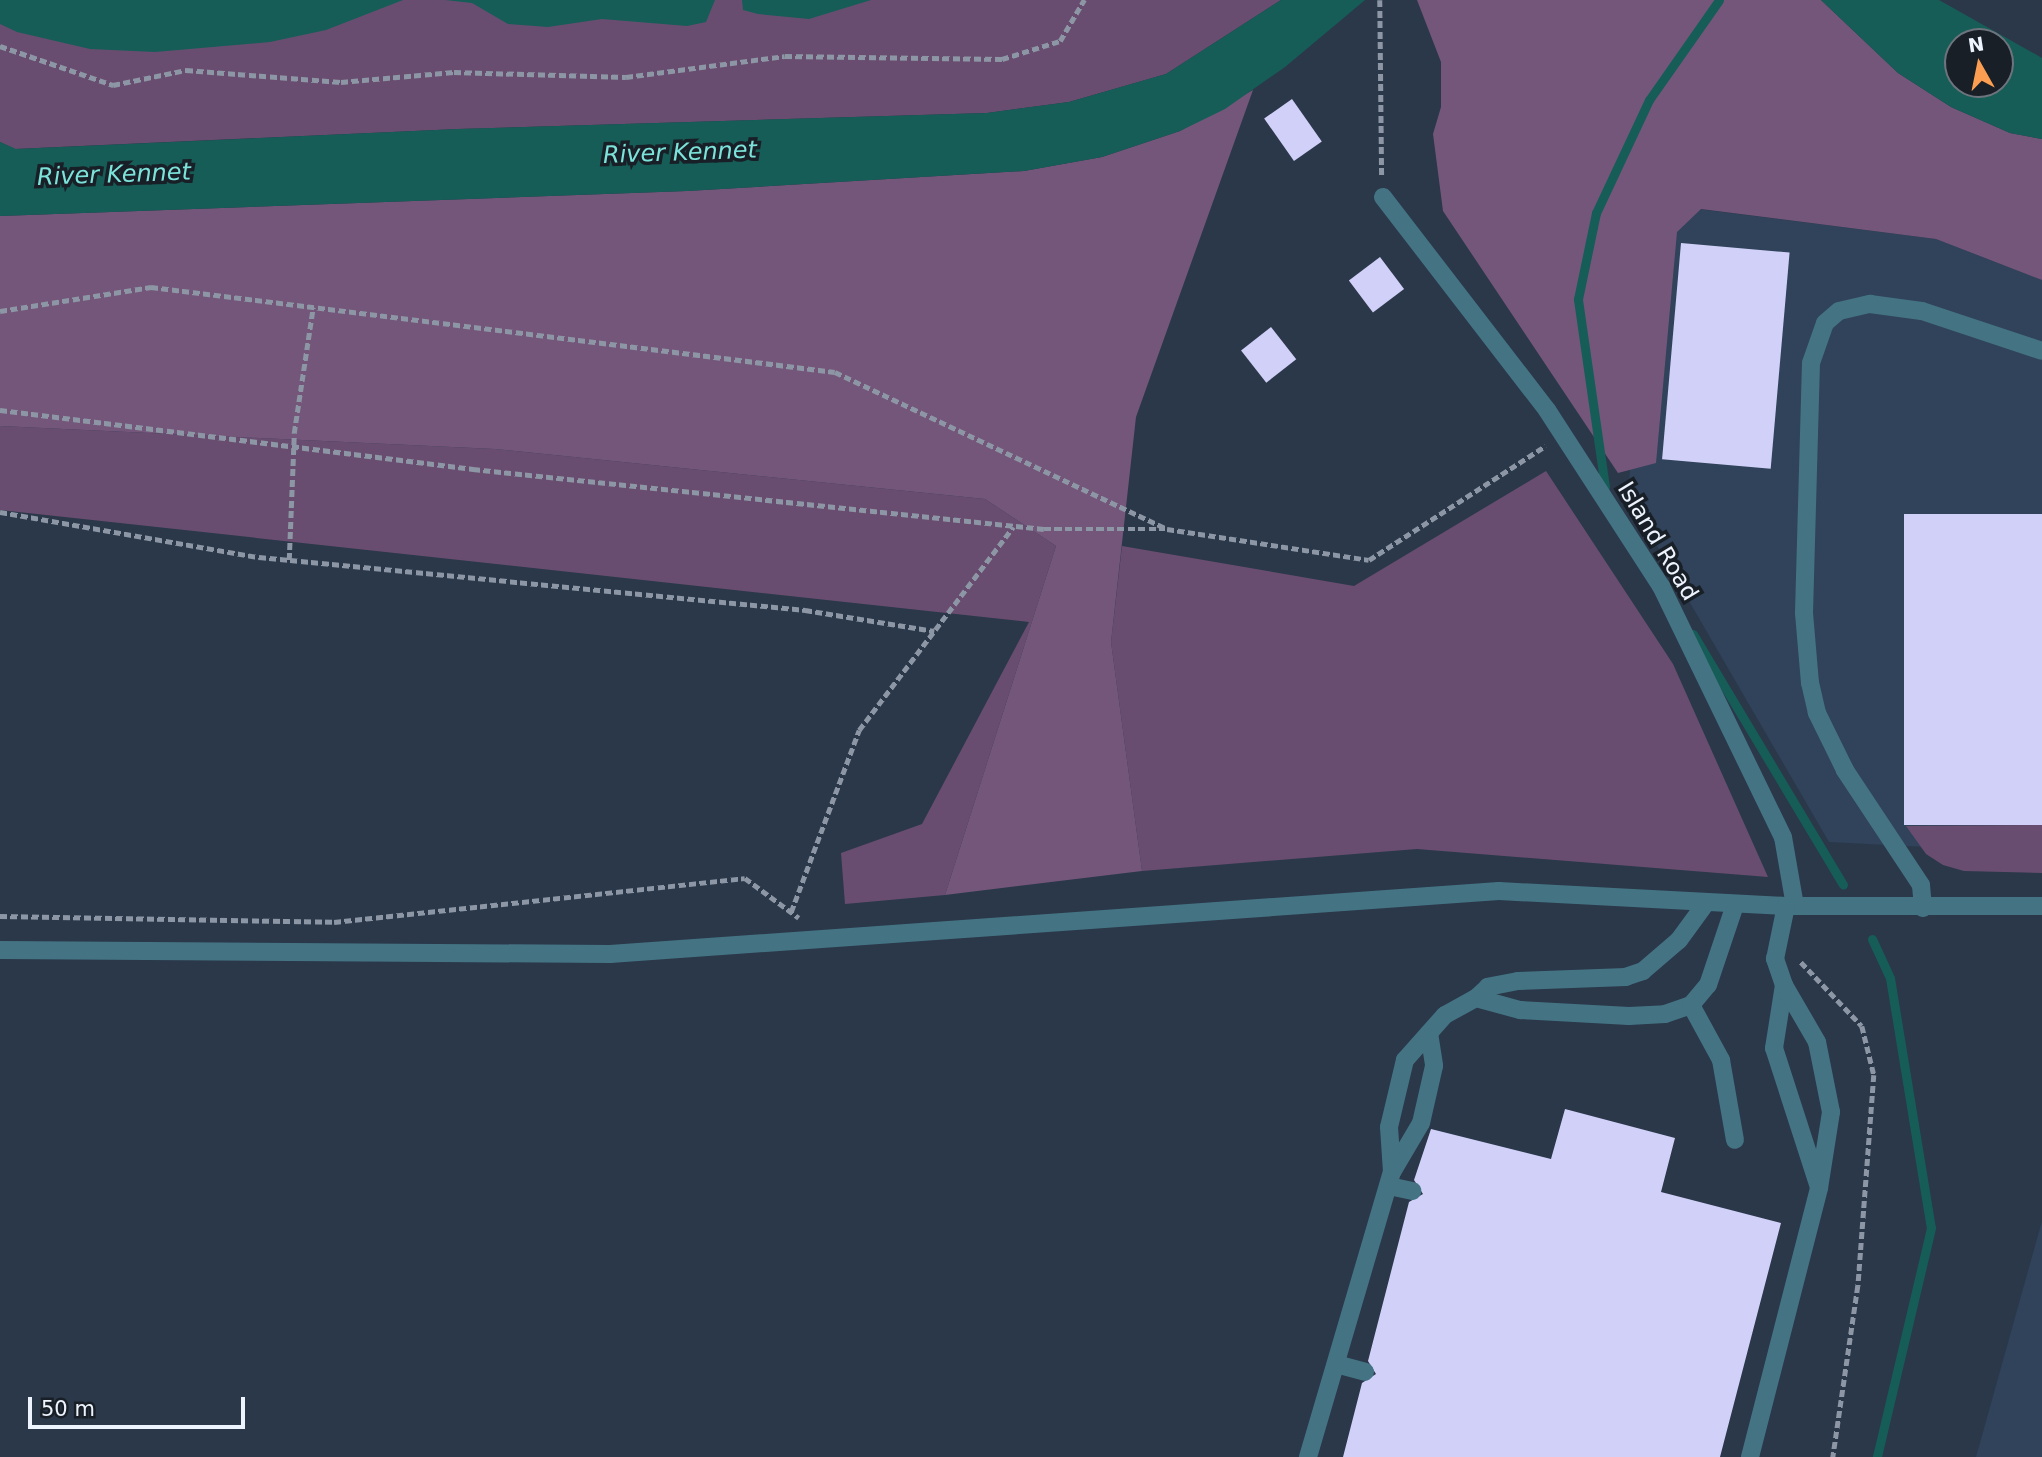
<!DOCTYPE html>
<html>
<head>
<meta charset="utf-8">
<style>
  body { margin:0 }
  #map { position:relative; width:2042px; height:1457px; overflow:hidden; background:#2a384a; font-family:"DejaVu Sans",sans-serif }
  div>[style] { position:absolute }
  .built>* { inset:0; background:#30435a }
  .green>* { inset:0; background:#694d70 }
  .forest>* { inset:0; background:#74567b }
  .water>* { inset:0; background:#165d58 }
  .stream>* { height:9px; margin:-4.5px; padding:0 4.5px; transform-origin:4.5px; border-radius:4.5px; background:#165d58 }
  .building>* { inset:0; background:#d1d0f8; transform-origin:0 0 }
  .path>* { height:4.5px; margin-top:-2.25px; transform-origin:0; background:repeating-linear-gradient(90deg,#8c96a4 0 7px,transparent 0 10.5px) }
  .minor>* { height:18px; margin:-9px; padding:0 9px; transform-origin:9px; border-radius:9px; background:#447483 }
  span { translate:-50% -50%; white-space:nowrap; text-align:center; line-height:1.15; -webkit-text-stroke:7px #191f27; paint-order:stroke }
  .street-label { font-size:23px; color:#edf4fd }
  .water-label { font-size:24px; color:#7ce3da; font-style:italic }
  .north { position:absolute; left:1944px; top:28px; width:70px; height:70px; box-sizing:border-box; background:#191f27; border:2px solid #6e747d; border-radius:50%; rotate:351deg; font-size:19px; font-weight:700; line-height:28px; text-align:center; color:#edf4fd }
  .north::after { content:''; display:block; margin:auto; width:24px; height:32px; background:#fb9e51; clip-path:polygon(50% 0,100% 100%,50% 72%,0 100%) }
  .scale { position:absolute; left:28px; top:1397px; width:217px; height:32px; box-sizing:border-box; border:4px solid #edf4fd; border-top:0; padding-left:9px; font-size:21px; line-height:24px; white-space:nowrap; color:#edf4fd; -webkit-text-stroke:5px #191f27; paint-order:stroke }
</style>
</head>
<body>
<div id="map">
  <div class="built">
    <div style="clip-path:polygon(1650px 203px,1936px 239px,2042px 280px,2042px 853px,1829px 842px,1628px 496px)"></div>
    <div style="clip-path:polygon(2042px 1221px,2042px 1457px,1976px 1457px)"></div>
  </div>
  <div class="green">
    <div style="clip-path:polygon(0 0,1281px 0,1166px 74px,1069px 102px,987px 113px,458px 129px,15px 149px,0 142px)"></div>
    <div style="clip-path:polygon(0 426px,495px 449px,985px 499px,1056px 546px,945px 895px,845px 904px,841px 853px,922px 824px,1029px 622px,0 510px)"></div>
    <div style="clip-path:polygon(1546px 471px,1673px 664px,1768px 877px,1417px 849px,1142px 871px,1111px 642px,1122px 546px,1354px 586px)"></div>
    <div style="clip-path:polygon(2042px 825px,2042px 873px,1964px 871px,1943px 865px,1926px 854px,1906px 826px)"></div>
  </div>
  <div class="forest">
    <div style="clip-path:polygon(1417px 0,1821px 0,1898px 73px,1951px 107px,2010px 133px,2042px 139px,2042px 280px,1936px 239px,1701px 209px,1677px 232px,1656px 463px,1618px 473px,1443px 211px,1433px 134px,1441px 107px,1441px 62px)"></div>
    <div style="clip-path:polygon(1253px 90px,1136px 417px,1111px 642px,1142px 871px,945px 895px,1056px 546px,985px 499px,495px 449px,0 426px,0 216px,687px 191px,1024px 171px,1102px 157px,1180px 131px)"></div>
  </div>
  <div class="water">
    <div style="clip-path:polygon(0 0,403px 0,326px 30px,270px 42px,155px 52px,90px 49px,17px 32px,0 24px)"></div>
    <div style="clip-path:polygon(445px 0,715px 0,706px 22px,687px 26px,602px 19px,548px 27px,508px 24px,472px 3px)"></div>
    <div style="clip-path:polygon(742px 0,871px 0,809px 19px,758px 14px,743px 10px)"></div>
    <div style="clip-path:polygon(1281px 0,1365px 0,1285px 67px,1225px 109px,1180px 131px,1102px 157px,1024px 171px,687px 191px,0 216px,0 142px,16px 149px,458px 129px,987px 113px,1069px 102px,1166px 74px)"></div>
    <div style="clip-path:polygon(evenodd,1821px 0,1939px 0,2042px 58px,2042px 139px,2010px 133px,1951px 107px,1898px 73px,1821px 0,1958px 42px,2000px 42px,2000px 84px,1958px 84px,1958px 42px)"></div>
  </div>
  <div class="stream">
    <div style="left:1605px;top:487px;width:190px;rotate:-98.2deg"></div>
    <div style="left:1578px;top:299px;width:88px;rotate:-78.2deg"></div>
    <div style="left:1596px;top:213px;width:125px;rotate:-64.9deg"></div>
    <div style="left:1649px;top:100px;width:122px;rotate:-55deg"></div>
    <div style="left:1693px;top:634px;width:292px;rotate:59.1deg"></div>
    <div style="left:1872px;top:939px;width:43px;rotate:65.2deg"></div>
    <div style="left:1890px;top:978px;width:253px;rotate:80.7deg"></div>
    <div style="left:1931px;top:1228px;width:235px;rotate:103.3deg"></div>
  </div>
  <div class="building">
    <div style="left:1292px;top:99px;width:52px;height:34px;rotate:55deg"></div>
    <div style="left:1681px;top:243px;width:109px;height:217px;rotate:5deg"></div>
    <div style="left:1380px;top:257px;width:40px;height:39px;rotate:53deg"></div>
    <div style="left:1271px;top:327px;width:41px;height:38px;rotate:52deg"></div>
    <div style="left:2042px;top:514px;width:311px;height:138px;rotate:90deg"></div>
    <div style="clip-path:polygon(1565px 1109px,1675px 1138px,1661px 1192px,1781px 1223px,1720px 1457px,1343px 1457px,1362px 1383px,1376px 1374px,1368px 1361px,1409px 1202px,1423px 1194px,1414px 1180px,1431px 1129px,1551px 1159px)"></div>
  </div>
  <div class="path">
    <div style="left:1380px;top:0;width:178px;rotate:89.4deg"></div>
    <div style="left:0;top:46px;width:120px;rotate:19deg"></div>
    <div style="left:113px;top:85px;width:75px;rotate:-11.6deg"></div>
    <div style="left:186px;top:70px;width:155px;rotate:4.4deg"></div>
    <div style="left:341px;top:82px;width:113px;rotate:-5.1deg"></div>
    <div style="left:454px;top:72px;width:172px;rotate:1.7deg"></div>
    <div style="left:626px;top:77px;width:160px;rotate:-7.5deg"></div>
    <div style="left:785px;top:56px;width:217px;rotate:0.8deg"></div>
    <div style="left:1002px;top:59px;width:61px;rotate:-17.2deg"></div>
    <div style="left:1060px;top:41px;width:48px;rotate:-59.7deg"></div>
    <div style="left:0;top:311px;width:153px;rotate:-9deg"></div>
    <div style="left:151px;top:287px;width:689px;rotate:7.08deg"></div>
    <div style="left:835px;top:372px;width:367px;rotate:25.3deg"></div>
    <div style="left:1167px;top:529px;width:204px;rotate:8.7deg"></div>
    <div style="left:1369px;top:560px;width:210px;rotate:-32.9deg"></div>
    <div style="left:0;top:410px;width:477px;rotate:7.1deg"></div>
    <div style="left:473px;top:469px;width:574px;rotate:6deg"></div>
    <div style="left:1044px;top:529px;width:121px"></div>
    <div style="left:0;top:512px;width:263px;rotate:9.9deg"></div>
    <div style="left:259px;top:557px;width:549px;rotate:5.54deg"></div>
    <div style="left:805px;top:610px;width:131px;rotate:9.2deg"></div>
    <div style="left:289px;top:560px;width:127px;rotate:-87.7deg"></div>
    <div style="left:294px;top:433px;width:127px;rotate:-81.4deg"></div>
    <div style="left:791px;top:912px;width:194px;rotate:-69.5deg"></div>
    <div style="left:859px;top:730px;width:255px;rotate:-52.8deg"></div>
    <div style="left:0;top:916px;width:334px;rotate:1deg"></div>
    <div style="left:334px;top:922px;width:413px;rotate:-6.1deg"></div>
    <div style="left:745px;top:878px;width:67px;rotate:36.5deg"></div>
    <div style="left:1801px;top:962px;width:88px;rotate:46.4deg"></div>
    <div style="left:1862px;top:1026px;width:50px;rotate:76.2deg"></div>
    <div style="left:1874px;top:1075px;width:212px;rotate:94.3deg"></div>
    <div style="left:1858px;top:1286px;width:173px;rotate:98.3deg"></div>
  </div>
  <div class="minor">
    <div style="left:1383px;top:197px;width:269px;rotate:52.4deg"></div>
    <div style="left:1547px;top:410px;width:210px;rotate:57.1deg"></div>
    <div style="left:1661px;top:586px;width:279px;rotate:64.1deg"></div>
    <div style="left:1783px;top:837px;width:70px;rotate:80.1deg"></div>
    <div style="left:1706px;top:903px;width:46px;rotate:126.1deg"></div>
    <div style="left:1679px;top:940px;width:48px;rotate:139.3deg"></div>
    <div style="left:1643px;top:971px;width:18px;rotate:161deg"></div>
    <div style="left:1626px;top:977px;width:108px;rotate:177.9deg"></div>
    <div style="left:1518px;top:981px;width:31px;rotate:169deg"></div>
    <div style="left:1488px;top:987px;width:16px;rotate:137deg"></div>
    <div style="left:1476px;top:998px;width:46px;rotate:15.3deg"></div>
    <div style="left:1520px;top:1010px;width:109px;rotate:3.2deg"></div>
    <div style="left:1629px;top:1016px;width:36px;rotate:-3deg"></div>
    <div style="left:1665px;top:1014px;width:28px;rotate:-19deg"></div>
    <div style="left:1691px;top:1005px;width:26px;rotate:-50deg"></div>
    <div style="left:1708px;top:985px;width:84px;rotate:-71.4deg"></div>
    <div style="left:1923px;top:908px;width:23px;rotate:-95deg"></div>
    <div style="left:1921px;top:885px;width:138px;rotate:-123.5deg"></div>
    <div style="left:1845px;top:770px;width:64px;rotate:-116.2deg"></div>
    <div style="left:1817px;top:713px;width:31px;rotate:-103deg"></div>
    <div style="left:1810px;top:683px;width:70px;rotate:-94.9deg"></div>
    <div style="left:1804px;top:613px;width:250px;rotate:-88.4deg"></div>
    <div style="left:1811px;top:363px;width:42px;rotate:-70.7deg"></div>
    <div style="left:1825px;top:323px;width:18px;rotate:-41deg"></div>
    <div style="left:1839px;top:311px;width:32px;rotate:-13deg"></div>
    <div style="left:1870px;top:304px;width:52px;rotate:7.7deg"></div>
    <div style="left:1922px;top:311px;width:126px;rotate:18.4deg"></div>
    <div style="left:0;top:950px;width:610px;rotate:0.38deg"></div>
    <div style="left:610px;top:954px;width:891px;rotate:-4.05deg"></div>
    <div style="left:1499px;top:891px;width:287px;rotate:3deg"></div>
    <div style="left:1786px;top:906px;width:256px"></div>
    <div style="left:1784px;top:985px;width:64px;rotate:99deg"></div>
    <div style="left:1774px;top:1048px;width:146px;rotate:72.1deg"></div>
    <div style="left:1691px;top:1005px;width:63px;rotate:61.4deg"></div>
    <div style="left:1721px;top:1060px;width:81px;rotate:80.1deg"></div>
    <div style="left:1429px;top:1033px;width:33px;rotate:81deg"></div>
    <div style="left:1434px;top:1066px;width:58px;rotate:102.8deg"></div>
    <div style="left:1421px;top:1123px;width:57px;rotate:120.6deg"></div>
    <div style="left:1392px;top:1172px;width:45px;rotate:-93.8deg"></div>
    <div style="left:1389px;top:1127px;width:69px;rotate:-76.6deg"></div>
    <div style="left:1405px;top:1060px;width:60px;rotate:-48.4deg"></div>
    <div style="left:1445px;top:1015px;width:35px;rotate:-29deg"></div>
    <div style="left:1389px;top:1186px;width:24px;rotate:12deg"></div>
    <div style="left:1336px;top:1364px;width:30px;rotate:15deg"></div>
    <div style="left:1308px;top:1457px;width:297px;rotate:-73.6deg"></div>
    <div style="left:1750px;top:1457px;width:278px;rotate:-75.6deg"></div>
    <div style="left:1819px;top:1188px;width:77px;rotate:-81deg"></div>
    <div style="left:1831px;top:1112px;width:71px;rotate:-101.3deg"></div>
    <div style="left:1817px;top:1042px;width:66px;rotate:-120.1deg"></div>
    <div style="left:1784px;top:985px;width:28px;rotate:-109deg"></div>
    <div style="left:1775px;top:959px;width:54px;rotate:-78.3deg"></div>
  </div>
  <div class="street-label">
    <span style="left:1658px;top:541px;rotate:59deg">Island Road</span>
  </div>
  <div class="water-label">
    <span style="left:680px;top:153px;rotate:-2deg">River Kennet</span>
    <span style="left:114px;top:175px;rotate:-2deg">River Kennet</span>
  </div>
  <div class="north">N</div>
  <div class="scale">50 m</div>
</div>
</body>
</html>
